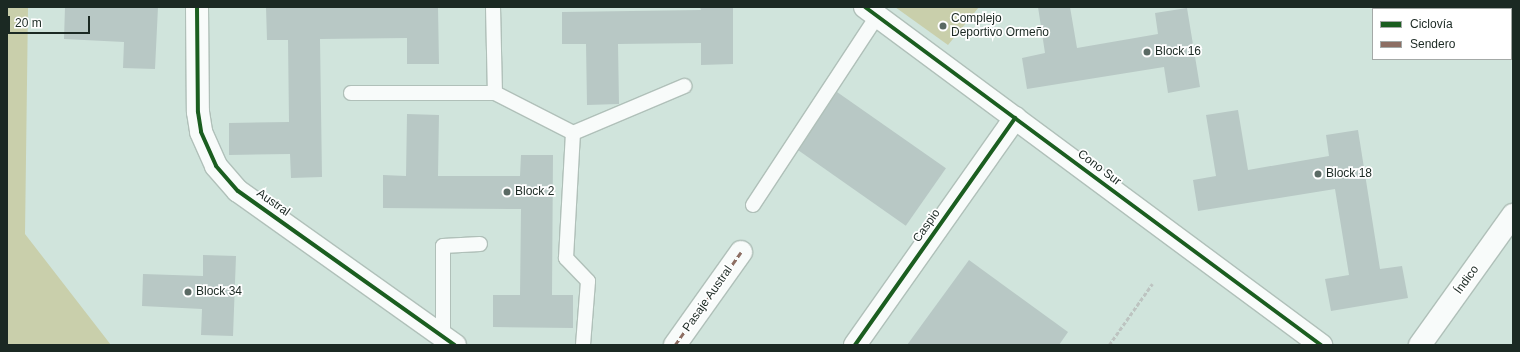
<!DOCTYPE html>
<html>
<head>
<meta charset="utf-8">
<style>
  body { margin:0 }
  #map { position:relative; width:1520px; height:352px; overflow:hidden; background:#d0e4dc; font-family:Arial,sans-serif }
  div>[style] { position:absolute }
  .green>* { inset:0; background:#c9cfab }
  .building>* { inset:0; background:#b8c8c5; transform-origin:0 0 }
  .path>* { height:2.5px; margin-top:-1.25px; transform-origin:0; background:repeating-linear-gradient(90deg,#bdc4c1 0 4px,transparent 0 6px) }
  .roads { filter:drop-shadow(1px 0 #b0c0b9) drop-shadow(-1px 0 #b0c0b9) drop-shadow(0 1px #b0c0b9) drop-shadow(0 -1px #b0c0b9) }
  .service>* { height:14px; margin:-7px; padding:0 7px; transform-origin:7px; border-radius:7px; background:#f8fbfa }
  .minor>* { height:22px; margin:-11px; padding:0 11px; transform-origin:11px; border-radius:11px; background:#f8fbfa }
  .tertiary>* { height:22px; margin:-11px; padding:0 11px; transform-origin:11px; border-radius:11px; background:#f8fbfa }
  .quiet>* { height:3px; margin-top:-1.5px; transform-origin:0; background:repeating-linear-gradient(90deg,#8d6e63 0 6px,transparent 0 9px) }
  .cycleway>* { height:4px; margin:-2px; padding:0 2px; transform-origin:2px; border-radius:2px; background:#1b5e20 }
  .dots>* { width:11px; height:11px; translate:-50% -50%; box-sizing:border-box; border:2px solid #fff; border-radius:50% }
  span { translate:-50% -50%; white-space:nowrap; text-align:center; line-height:1.15; -webkit-text-stroke:3.5px #fff; paint-order:stroke }
  .poi-label { font-size:12px; color:#1b2923 }
  .left { translate:0 -50%; text-align:left }
  .street-label { font-size:12px; color:#1b2923 }
  .frame { position:absolute; inset:0; border:8px solid #1b2923; pointer-events:none }
  .legend { position:absolute; left:1372px; top:8px; width:140px; height:52px; box-sizing:border-box; background:#fff; border:1px solid #a4a9a7; margin:0; padding:5px 7px; list-style:none; font-size:12px; color:#1b2923 }
  .legend li { display:flex; align-items:center; gap:8px; height:20px }
  .legend b { width:20px; border:1px solid #a4a9a7 }
  .scale { position:absolute; left:8px; top:16px; width:82px; height:18px; box-sizing:border-box; border:2px solid #1b2923; border-top:0; padding-left:5px; font-size:12px; line-height:14px; white-space:nowrap; color:#1b2923; -webkit-text-stroke:3px #fff; paint-order:stroke }
</style>
</head>
<body>
<div id="map">
  <div class="green">
    <div style="clip-path:polygon(7px 7px,28px 7px,25px 234px,111px 345px,7px 345px)"></div>
    <div style="clip-path:polygon(895px 7px,979px 7px,948px 45px)"></div>
  </div>
  <div class="building">
    <div style="clip-path:polygon(65px 7px,158px 7px,155px 69px,123px 68px,124px 42px,64px 39px)"></div>
    <div style="clip-path:polygon(266px 7px,438px 7px,439px 64px,407px 64px,407px 38px,320px 39px,322px 177px,291px 178px,290px 154px,229px 155px,229px 123px,289px 122px,288px 40px,267px 40px)"></div>
    <div style="clip-path:polygon(700px 7px,733px 7px,733px 64px,701px 65px,701px 43px,618px 44px,619px 104px,587px 105px,586px 44px,562px 44px,562px 12px,701px 10px)"></div>
    <div style="clip-path:polygon(1038px 7px,1070px 7px,1077px 48px,1158px 34px,1155px 13px,1187px 8px,1200px 87px,1168px 93px,1164px 67px,1027px 89px,1022px 58px,1045px 53px)"></div>
    <div style="left:837px;top:92px;width:133px;height:70px;rotate:35deg"></div>
    <div style="clip-path:polygon(1238px 110px,1248px 170px,1329px 156px,1326px 135px,1358px 130px,1380px 269px,1402px 266px,1408px 298px,1331px 311px,1325px 279px,1349px 275px,1335px 189px,1198px 211px,1193px 180px,1216px 176px,1206px 115px)"></div>
    <div style="clip-path:polygon(407px 114px,439px 115px,438px 176px,520px 176px,521px 155px,553px 155px,552px 295px,573px 295px,573px 328px,493px 327px,493px 295px,520px 295px,521px 209px,383px 208px,383px 175px,406px 176px)"></div>
    <div style="clip-path:polygon(203px 255px,236px 256px,233px 336px,201px 335px,202px 309px,142px 306px,143px 274px,203px 276px)"></div>
    <div style="clip-path:polygon(969px 260px,1068px 332px,1059px 345px,907px 345px)"></div>
  </div>
  <div class="path">
    <div style="left:1109px;top:345px;width:75px;rotate:-54.8deg"></div>
  </div>
  <div class="roads">
    <div class="service">
      <div style="left:493px;top:7px;width:86px;rotate:88.7deg"></div>
      <div style="left:495px;top:93px;width:88px;rotate:27.1deg"></div>
      <div style="left:351px;top:93px;width:144px"></div>
      <div style="left:753px;top:205px;width:226px;rotate:-56.7deg"></div>
      <div style="left:443px;top:337px;width:91px;rotate:-90deg"></div>
      <div style="left:443px;top:246px;width:37px;rotate:-3deg"></div>
      <div style="left:583px;top:345px;width:64px;rotate:-85.5deg"></div>
      <div style="left:588px;top:281px;width:32px;rotate:-134deg"></div>
      <div style="left:566px;top:258px;width:125px;rotate:-86.8deg"></div>
      <div style="left:573px;top:133px;width:121px;rotate:-22.9deg"></div>
    </div>
    <div class="minor">
      <div style="left:197px;top:7px;width:105px;rotate:89.5deg"></div>
      <div style="left:198px;top:112px;width:20px;rotate:81deg"></div>
      <div style="left:201px;top:132px;width:37px;rotate:66deg"></div>
      <div style="left:216px;top:166px;width:33px;rotate:49deg"></div>
      <div style="left:238px;top:191px;width:266px;rotate:35.4deg"></div>
      <div style="left:865px;top:7px;width:568px;rotate:36.55deg"></div>
      <div style="left:675px;top:345px;width:114px;rotate:-54.6deg"></div>
      <div style="left:855px;top:345px;width:278px;rotate:-54.8deg"></div>
    </div>
    <div class="tertiary">
      <div style="left:1420px;top:345px;width:160px;rotate:-54.4deg"></div>
    </div>
  </div>
  <div class="quiet">
    <div style="left:675px;top:345px;width:114px;rotate:-54.6deg"></div>
  </div>
  <div class="cycleway">
    <div style="left:197px;top:7px;width:105px;rotate:89.5deg"></div>
    <div style="left:198px;top:112px;width:20px;rotate:81deg"></div>
    <div style="left:201px;top:132px;width:37px;rotate:66deg"></div>
    <div style="left:216px;top:166px;width:33px;rotate:49deg"></div>
    <div style="left:238px;top:191px;width:266px;rotate:35.4deg"></div>
    <div style="left:865px;top:7px;width:568px;rotate:36.55deg"></div>
    <div style="left:855px;top:345px;width:278px;rotate:-54.8deg"></div>
  </div>
  <div class="dots">
    <div style="left:943px;top:26px;background:#5a6a64"></div>
    <div style="left:1147px;top:52px;background:#5a6a64"></div>
    <div style="left:1318px;top:174px;background:#5a6a64"></div>
    <div style="left:507px;top:192px;background:#5a6a64"></div>
    <div style="left:188px;top:292px;background:#5a6a64"></div>
  </div>
  <div class="poi-label">
    <span class="left" style="left:951px;top:26px">Complejo<br>Deportivo Ormeño</span>
    <span class="left" style="left:1155px;top:52px">Block 16</span>
    <span class="left" style="left:1326px;top:174px">Block 18</span>
    <span class="left" style="left:515px;top:192px">Block 2</span>
    <span class="left" style="left:196px;top:292px">Block 34</span>
  </div>
  <div class="street-label">
    <span style="left:1099px;top:168px;rotate:37deg">Cono Sur</span>
    <span style="left:273px;top:203px;rotate:35deg">Austral</span>
    <span style="left:927px;top:226px;rotate:-55deg">Caspio</span>
    <span style="left:1467px;top:280px;rotate:-54deg">Índico</span>
    <span style="left:708px;top:299px;rotate:-55deg">Pasaje Austral</span>
  </div>
  <div class="frame"></div>
  <ul class="legend">
  <li><b style="height:5px;background:#1b5e20"></b>Ciclovía</li>
  <li><b style="height:5px;background:#8d6e63"></b>Sendero</li>
  </ul>
  <div class="scale">20 m</div>
</div>
</body>
</html>
